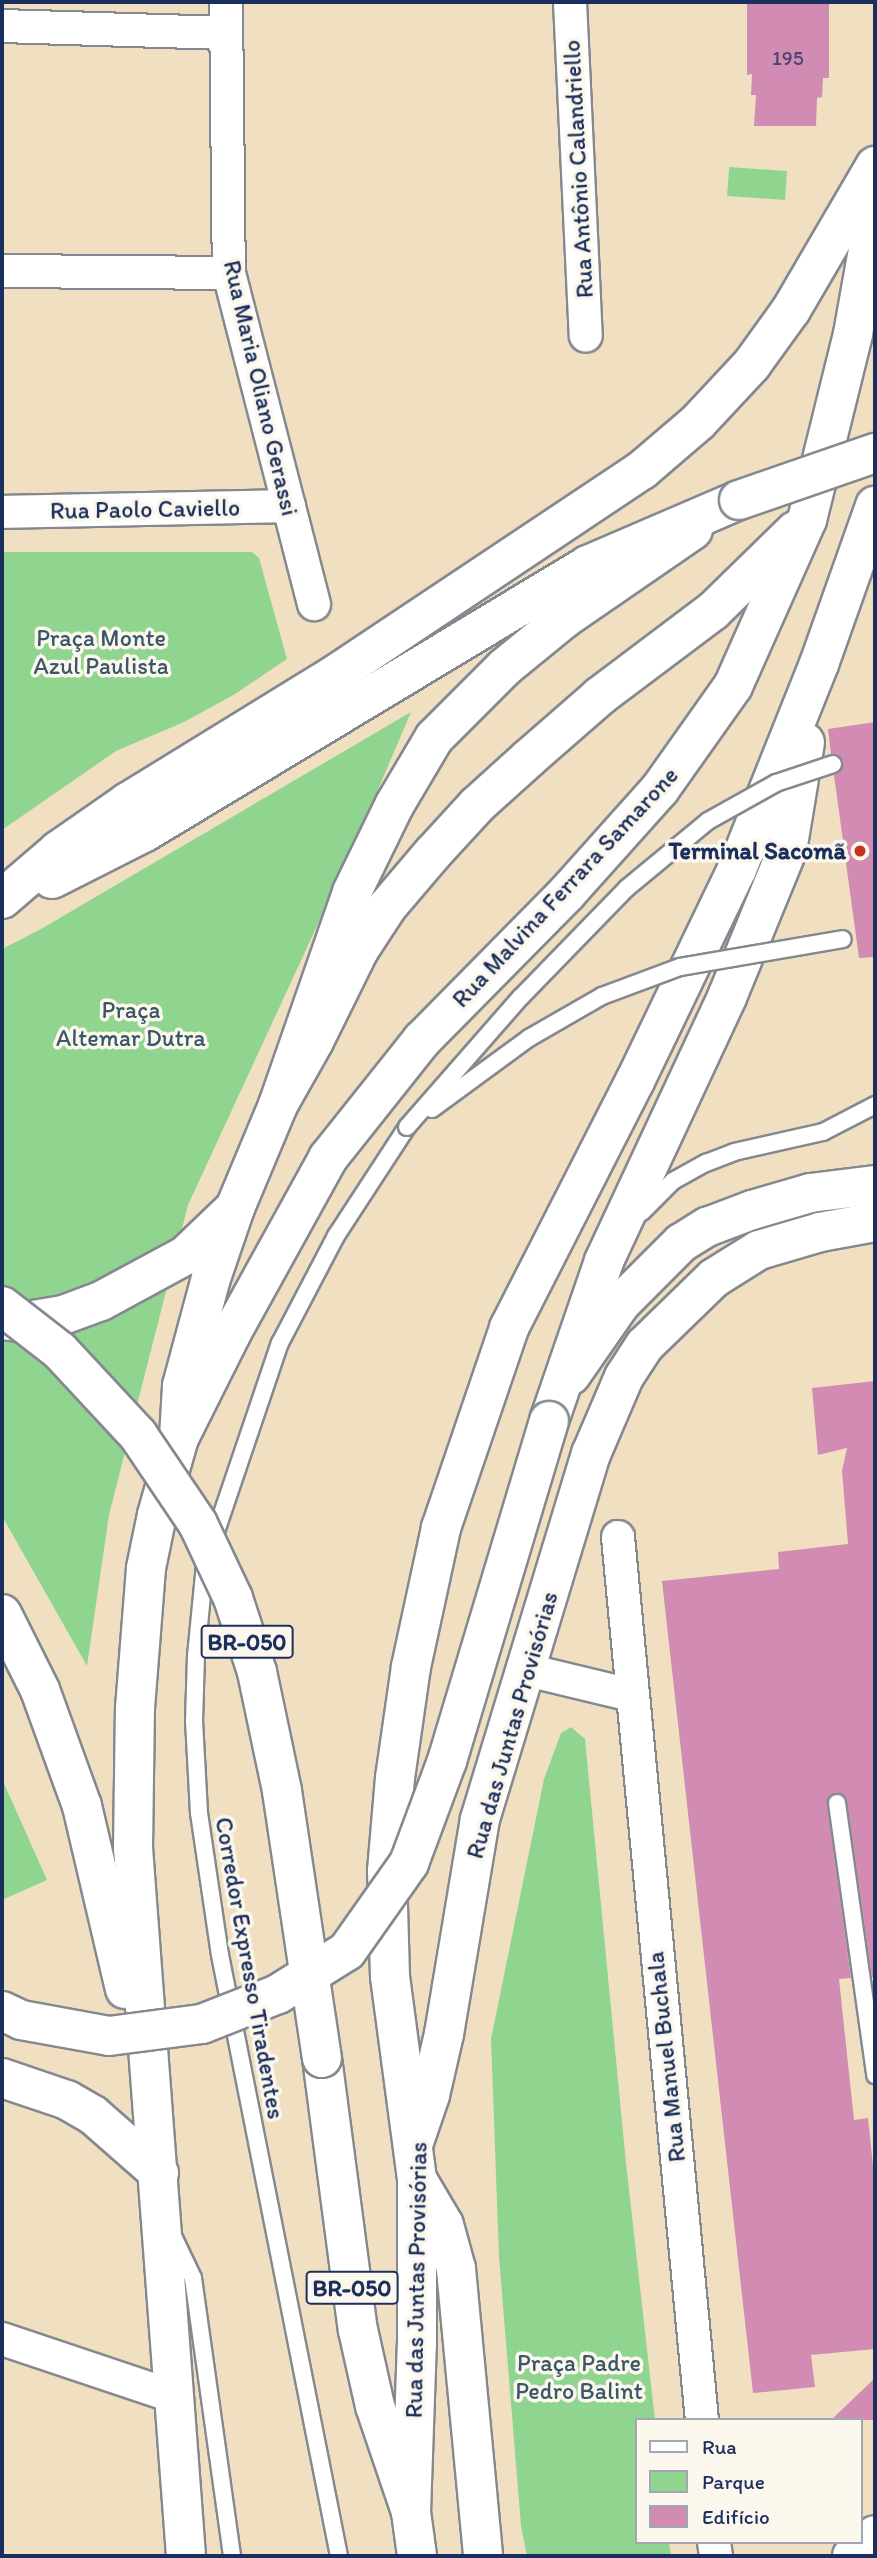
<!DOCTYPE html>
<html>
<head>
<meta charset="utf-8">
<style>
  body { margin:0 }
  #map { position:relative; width:877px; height:2558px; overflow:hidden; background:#f0e0c1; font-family:Itim,sans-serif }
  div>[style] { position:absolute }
  .green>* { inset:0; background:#90d58f; transform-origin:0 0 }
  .building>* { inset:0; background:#d28bb3 }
  .roads { filter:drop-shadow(2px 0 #868890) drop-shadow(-2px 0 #868890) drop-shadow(0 2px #868890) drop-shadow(0 -2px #868890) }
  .service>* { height:16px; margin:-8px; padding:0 8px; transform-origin:8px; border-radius:8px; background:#fff }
  .minor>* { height:32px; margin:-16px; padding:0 16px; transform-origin:16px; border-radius:16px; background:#fff }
  .secondary>* { height:38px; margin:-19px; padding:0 19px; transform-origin:19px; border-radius:19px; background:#fff }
  .trunk>* { height:38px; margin:-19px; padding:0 19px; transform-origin:19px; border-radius:19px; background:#fff }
  .bridges { filter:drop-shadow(2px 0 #868890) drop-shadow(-2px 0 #868890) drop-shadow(0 2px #868890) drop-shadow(0 -2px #868890) }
  .service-bridge>* { height:16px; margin:-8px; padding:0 8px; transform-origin:8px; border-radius:8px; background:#fff }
  .secondary-bridge>* { height:38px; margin:-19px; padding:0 19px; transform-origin:19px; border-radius:19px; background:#fff }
  .trunk-bridge>* { height:38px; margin:-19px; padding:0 19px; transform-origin:19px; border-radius:19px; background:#fff }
  .dots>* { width:19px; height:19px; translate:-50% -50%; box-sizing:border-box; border:4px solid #fbf7ec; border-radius:50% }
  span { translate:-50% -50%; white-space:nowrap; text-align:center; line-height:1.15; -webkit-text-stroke:7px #fbf7ec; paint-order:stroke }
  .number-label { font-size:21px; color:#494673 }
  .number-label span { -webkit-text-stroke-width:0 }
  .shield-label span { padding:2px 5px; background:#fbf7ec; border:2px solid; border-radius:5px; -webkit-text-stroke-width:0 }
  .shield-label { font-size:23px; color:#1b2f5e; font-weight:700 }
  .street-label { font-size:24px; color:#1b2f5e }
  .park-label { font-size:24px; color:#38586a }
  .poi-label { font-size:24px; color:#1b2f5e; font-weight:700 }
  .right { translate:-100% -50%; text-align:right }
  .frame { position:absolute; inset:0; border:4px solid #1b2f5e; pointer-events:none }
  .legend { position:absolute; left:635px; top:2418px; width:228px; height:126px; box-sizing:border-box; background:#fbf7ec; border:2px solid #a1a7b3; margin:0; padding:9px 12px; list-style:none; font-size:21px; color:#1b2f5e }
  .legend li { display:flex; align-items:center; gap:14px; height:35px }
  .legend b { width:35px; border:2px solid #a1a7b3 }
</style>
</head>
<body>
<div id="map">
  <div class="green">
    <div style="left:787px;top:171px;width:29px;height:58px;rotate:94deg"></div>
    <div style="clip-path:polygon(2px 552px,252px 552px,259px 558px,287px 659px,235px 694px,184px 722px,116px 751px,2px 830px)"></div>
    <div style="clip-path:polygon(411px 712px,354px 846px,188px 1205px,109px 1515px,87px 1666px,2px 1516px,2px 949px,41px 929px)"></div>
    <div style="clip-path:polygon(571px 1727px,585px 1739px,626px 2163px,655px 2420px,637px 2420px,637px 2542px,669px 2542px,671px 2556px,527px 2556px,521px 2526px,499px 2257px,491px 2039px,544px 1779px,561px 1733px)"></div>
    <div style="clip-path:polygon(2px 1779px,47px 1880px,2px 1900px,2px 1778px)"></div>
  </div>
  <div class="building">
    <div style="clip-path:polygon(747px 2px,829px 2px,829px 78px,823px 78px,822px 97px,817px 98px,816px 126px,754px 126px,756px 95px,751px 95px,752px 74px,747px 75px)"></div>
    <div style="clip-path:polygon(875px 722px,875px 957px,859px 958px,834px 775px,841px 770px,843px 761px,839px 756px,831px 754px,828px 729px)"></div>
    <div style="clip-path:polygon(875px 1381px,875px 1977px,872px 1977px,847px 1802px,845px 1796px,836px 1793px,830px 1795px,827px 1804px,851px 1978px,839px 1979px,854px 2120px,868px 2118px,875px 2185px,875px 2349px,811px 2355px,815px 2387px,753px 2393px,662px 1581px,779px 1569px,778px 1552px,848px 1544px,842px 1471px,847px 1448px,818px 1455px,812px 1388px)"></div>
    <div style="clip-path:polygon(875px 2378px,875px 2420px,831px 2420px)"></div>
  </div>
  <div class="roads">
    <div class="service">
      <div style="left:642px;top:1212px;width:44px;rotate:-45deg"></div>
      <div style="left:673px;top:1181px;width:38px;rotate:-29deg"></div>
      <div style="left:706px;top:1163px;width:30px;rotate:-21deg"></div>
      <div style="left:734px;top:1152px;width:91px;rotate:-12.7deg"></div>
      <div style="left:823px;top:1132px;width:59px;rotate:-27.4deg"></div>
      <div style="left:837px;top:1803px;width:275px;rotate:82deg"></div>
      <div style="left:174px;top:2238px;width:44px;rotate:64.6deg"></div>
      <div style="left:193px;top:2278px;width:281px;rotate:82deg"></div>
      <div style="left:339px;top:2556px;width:613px;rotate:-101.2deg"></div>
      <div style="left:220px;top:1955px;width:144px;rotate:-98.4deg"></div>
      <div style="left:199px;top:1813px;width:91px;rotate:-93.1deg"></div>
      <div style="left:194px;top:1722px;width:66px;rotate:-88.3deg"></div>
      <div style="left:196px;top:1656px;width:92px;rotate:-84.4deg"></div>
      <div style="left:205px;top:1564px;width:233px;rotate:-71.3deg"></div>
      <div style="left:280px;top:1343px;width:121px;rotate:-62.4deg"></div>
      <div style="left:336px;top:1236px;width:130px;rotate:-56.9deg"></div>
    </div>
    <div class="minor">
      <div style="left:226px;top:2px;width:271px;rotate:89.4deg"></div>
      <div style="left:229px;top:273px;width:342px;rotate:75.6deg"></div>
      <div style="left:570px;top:2px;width:334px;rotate:87.3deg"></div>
      <div style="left:2px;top:26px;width:223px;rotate:1.8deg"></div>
      <div style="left:2px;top:271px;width:227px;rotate:0.5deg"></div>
      <div style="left:2px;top:512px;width:287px;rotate:-1.2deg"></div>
      <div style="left:618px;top:1537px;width:887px;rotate:84.57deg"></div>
      <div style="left:527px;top:1670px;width:107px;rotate:13.5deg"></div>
      <div style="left:2px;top:2339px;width:182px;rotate:18.5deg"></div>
      <div style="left:714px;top:2542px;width:14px;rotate:82deg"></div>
    </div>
    <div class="secondary">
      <div style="left:2px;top:1320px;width:19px;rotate:6deg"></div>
      <div style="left:21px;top:1322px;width:43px;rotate:-9.5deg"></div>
      <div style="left:63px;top:1315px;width:40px;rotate:-20.2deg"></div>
      <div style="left:101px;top:1301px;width:97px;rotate:-28.4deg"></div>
      <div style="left:186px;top:1255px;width:68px;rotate:-43.8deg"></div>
      <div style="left:235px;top:1208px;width:112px;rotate:-67.3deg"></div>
      <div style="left:278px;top:1105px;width:225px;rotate:-70.8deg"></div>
      <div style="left:352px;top:892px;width:98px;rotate:-64deg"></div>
      <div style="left:395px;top:804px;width:77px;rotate:-59.4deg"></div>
      <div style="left:434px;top:738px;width:100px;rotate:-45deg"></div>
      <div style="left:505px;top:667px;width:77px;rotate:-39.2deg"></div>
      <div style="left:565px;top:618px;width:155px;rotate:-34.5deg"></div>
      <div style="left:571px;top:1375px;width:88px;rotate:-55.2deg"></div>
      <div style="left:621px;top:1303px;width:85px;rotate:-45deg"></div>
      <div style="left:681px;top:1243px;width:31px;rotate:-32deg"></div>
      <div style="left:707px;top:1227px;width:48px;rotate:-20.7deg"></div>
      <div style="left:752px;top:1210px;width:60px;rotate:-16.3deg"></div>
      <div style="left:810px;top:1193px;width:65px;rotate:-7deg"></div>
      <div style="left:2px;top:2078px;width:69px;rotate:18.7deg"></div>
      <div style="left:67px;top:2100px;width:30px;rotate:30deg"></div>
      <div style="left:93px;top:2115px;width:88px;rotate:41.3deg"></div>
      <div style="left:413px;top:2145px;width:53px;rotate:-71.2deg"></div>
      <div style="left:430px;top:2095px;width:63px;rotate:-77.1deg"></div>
      <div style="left:444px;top:2034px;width:218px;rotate:-80.5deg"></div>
      <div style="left:480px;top:1819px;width:382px;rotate:-73.1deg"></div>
      <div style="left:591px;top:1454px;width:84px;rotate:-66.8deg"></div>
      <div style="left:624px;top:1377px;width:38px;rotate:-57deg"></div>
      <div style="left:645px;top:1345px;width:96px;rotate:-44.2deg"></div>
      <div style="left:714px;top:1278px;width:53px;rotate:-31.9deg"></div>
      <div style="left:759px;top:1250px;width:64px;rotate:-16.4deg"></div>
      <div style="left:820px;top:1232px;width:56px;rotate:-10.3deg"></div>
      <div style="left:417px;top:2179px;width:53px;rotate:59.6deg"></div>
      <div style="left:444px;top:2225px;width:46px;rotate:74.7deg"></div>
      <div style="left:456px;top:2269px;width:288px;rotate:84.6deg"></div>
      <div style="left:852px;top:2556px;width:31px;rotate:-42deg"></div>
    </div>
    <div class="trunk">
      <div style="left:52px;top:879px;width:104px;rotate:-26.8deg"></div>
      <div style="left:145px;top:832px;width:517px;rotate:-31.08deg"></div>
      <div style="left:588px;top:565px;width:164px;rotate:-23.3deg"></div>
      <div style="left:2px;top:899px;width:75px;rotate:-40.7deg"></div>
      <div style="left:59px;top:850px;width:84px;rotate:-34.8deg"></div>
      <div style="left:128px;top:802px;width:244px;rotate:-31.6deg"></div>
      <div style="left:336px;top:674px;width:368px;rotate:-33.7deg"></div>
      <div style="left:642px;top:470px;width:74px;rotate:-40.6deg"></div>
      <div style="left:698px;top:422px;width:79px;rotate:-47deg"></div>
      <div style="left:752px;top:364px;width:67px;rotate:-54.2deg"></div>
      <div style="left:791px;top:310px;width:167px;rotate:-59.7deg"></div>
      <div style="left:278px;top:1105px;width:73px;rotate:-60.6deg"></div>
      <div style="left:314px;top:1041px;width:102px;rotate:-63.7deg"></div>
      <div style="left:359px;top:950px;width:51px;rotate:-56.9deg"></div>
      <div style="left:387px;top:907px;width:71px;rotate:-49.6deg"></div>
      <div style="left:433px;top:853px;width:65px;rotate:-47.5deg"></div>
      <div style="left:477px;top:805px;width:70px;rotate:-42.1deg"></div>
      <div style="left:529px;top:758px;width:94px;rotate:-41.1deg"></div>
      <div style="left:600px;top:696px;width:141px;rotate:-37deg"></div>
      <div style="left:713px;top:611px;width:115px;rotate:-44.3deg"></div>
      <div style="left:549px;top:1421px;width:169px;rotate:-71deg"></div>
      <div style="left:604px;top:1261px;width:291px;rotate:-65deg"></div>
      <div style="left:727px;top:997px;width:158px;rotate:-67.7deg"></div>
      <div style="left:787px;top:851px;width:110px;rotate:-80.6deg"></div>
      <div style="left:179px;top:1438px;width:116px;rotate:-63.4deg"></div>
      <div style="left:231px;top:1334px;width:201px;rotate:-61.1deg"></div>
      <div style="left:328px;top:1158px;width:151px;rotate:-51.5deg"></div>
      <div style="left:422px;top:1040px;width:206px;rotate:-45.4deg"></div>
      <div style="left:567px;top:893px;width:140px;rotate:-48.2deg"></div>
      <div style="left:660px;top:789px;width:126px;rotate:-54.7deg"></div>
      <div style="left:733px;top:686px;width:182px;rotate:-66deg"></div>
      <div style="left:807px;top:520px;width:192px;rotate:-76.1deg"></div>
      <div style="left:853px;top:334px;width:125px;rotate:-79.9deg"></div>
      <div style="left:2px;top:1614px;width:85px;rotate:63.4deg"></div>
      <div style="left:40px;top:1690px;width:123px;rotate:70.1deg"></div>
      <div style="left:82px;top:1806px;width:188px;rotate:76.8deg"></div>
      <div style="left:322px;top:2058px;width:274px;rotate:82.5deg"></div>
      <div style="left:358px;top:2330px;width:78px;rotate:77.4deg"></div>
      <div style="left:375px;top:2406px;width:112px;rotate:71.2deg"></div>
      <div style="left:411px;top:2512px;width:44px;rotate:82.2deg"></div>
      <div style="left:411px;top:2512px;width:168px;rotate:-88deg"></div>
      <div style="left:417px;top:2344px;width:165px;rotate:-90deg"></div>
      <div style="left:417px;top:2179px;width:204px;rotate:-97.6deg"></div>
      <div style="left:390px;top:1977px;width:106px;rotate:-91.6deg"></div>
      <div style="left:387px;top:1871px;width:93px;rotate:-85.1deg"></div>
      <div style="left:395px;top:1778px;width:112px;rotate:-81.8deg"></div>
      <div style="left:411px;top:1667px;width:142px;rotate:-77.8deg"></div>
      <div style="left:441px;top:1528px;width:211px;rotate:-71.2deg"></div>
      <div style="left:509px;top:1328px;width:277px;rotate:-63deg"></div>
      <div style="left:635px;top:1081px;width:235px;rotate:-64.3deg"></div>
      <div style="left:737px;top:869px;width:221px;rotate:-68.2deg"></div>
      <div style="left:819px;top:664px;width:168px;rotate:-70.5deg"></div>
      <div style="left:186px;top:2556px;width:710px;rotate:-94.28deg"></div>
      <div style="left:133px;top:1848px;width:140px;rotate:-89.2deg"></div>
      <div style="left:135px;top:1708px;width:140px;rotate:-85.5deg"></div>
      <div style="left:146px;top:1568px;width:54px;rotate:-78.3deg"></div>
      <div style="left:157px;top:1515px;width:80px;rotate:-74.1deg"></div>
      <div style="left:179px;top:1438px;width:52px;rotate:-86.7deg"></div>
      <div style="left:182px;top:1386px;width:112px;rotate:-75deg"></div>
      <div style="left:211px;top:1278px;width:74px;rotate:-71.1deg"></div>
    </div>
  </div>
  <div class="bridges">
    <div class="service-bridge">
      <div style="left:432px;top:1109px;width:120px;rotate:-36.2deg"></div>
      <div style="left:529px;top:1038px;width:84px;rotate:-29.9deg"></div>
      <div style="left:602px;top:996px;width:83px;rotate:-20.4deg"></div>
      <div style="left:680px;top:967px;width:165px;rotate:-9.7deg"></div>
      <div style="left:407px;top:1127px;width:173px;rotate:-48.8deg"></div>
      <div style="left:521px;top:997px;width:152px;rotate:-45.8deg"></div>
      <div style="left:627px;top:888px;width:105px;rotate:-39.6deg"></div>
      <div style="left:708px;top:821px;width:78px;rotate:-29.2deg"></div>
      <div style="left:776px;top:783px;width:60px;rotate:-18.4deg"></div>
    </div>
    <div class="secondary-bridge">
      <div style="left:739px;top:500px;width:144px;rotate:-19.1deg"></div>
    </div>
    <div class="trunk-bridge">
      <div style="left:2px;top:1306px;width:73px;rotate:37.8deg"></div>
      <div style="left:60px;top:1351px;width:115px;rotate:47.1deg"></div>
      <div style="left:138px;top:1435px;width:107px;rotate:56deg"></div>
      <div style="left:198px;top:1524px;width:82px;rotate:64.7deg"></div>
      <div style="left:233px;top:1598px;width:78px;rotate:72deg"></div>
      <div style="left:257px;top:1672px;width:122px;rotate:78.1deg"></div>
      <div style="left:282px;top:1791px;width:270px;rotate:81.5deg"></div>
      <div style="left:2px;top:2011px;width:21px;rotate:25deg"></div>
      <div style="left:21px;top:2020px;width:89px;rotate:10.3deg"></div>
      <div style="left:109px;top:2036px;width:94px;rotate:-7.4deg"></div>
      <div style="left:202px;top:2024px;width:82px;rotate:-21.5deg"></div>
      <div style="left:278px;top:1994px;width:81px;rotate:-31.9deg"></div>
      <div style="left:347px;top:1951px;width:108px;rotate:-54.8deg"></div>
      <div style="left:409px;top:1863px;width:109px;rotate:-69.6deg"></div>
      <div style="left:447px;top:1761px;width:355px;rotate:-73.3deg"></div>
    </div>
  </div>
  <div class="dots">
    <div style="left:860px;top:851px;background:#c8321e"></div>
  </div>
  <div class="number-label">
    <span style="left:788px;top:58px">195</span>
  </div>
  <div class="shield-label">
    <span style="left:247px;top:1642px">BR-050</span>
    <span style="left:352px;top:2288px">BR-050</span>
  </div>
  <div class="street-label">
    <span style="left:578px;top:169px;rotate:-93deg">Rua Antônio Calandriello</span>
    <span style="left:261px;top:388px;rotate:77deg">Rua Maria Oliano Gerassi</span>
    <span style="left:145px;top:509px;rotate:-1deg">Rua Paolo Caviello</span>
    <span style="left:565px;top:887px;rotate:-47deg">Rua Malvina Ferrara Samarone</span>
    <span style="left:512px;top:1725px;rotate:-74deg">Rua das Juntas Provisórias</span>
    <span style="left:250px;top:1968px;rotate:80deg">Corredor Expresso Tiradentes</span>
    <span style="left:666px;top:2057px;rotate:-96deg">Rua Manuel Buchala</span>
    <span style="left:416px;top:2280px;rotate:-89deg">Rua das Juntas Provisórias</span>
  </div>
  <div class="park-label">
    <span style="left:101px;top:652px">Praça Monte<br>Azul Paulista</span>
    <span style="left:131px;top:1024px">Praça<br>Altemar Dutra</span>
    <span style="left:579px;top:2377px">Praça Padre<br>Pedro Balint</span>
  </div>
  <div class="poi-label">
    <span class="right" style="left:846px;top:851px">Terminal Sacomã</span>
  </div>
  <div class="frame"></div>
  <ul class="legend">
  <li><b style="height:9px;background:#fff"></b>Rua</li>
  <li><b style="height:19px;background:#90d58f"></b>Parque</li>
  <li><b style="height:19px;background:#d28bb3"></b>Edifício</li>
  </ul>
</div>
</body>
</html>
